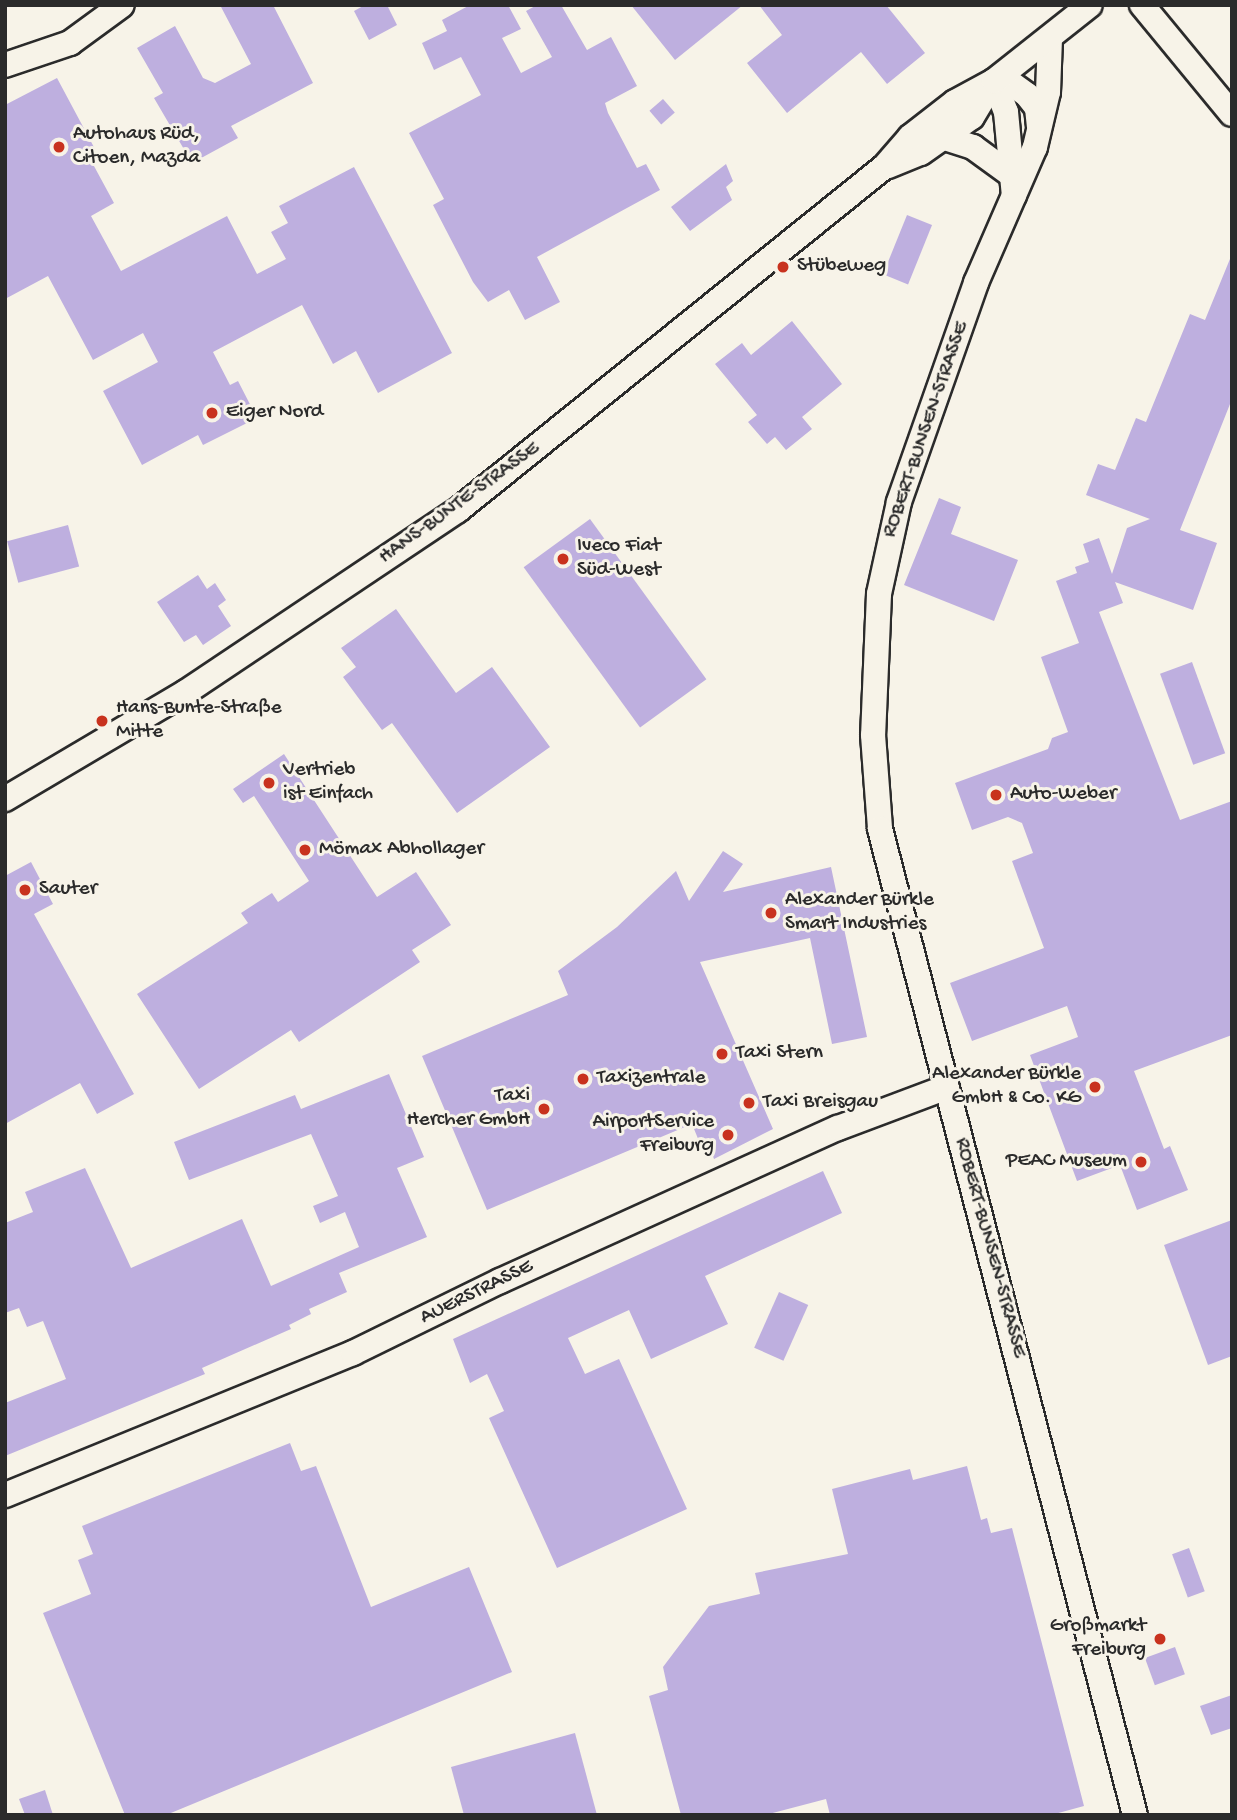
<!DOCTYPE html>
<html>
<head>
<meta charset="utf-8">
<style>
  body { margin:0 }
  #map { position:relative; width:1237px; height:1820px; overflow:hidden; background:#f7f3e8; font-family:"Gochi Hand",sans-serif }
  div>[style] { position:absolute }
  .building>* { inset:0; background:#beafdf; transform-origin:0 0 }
  .roads { filter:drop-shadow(2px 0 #2b2b2b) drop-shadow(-2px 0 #2b2b2b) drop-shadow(0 2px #2b2b2b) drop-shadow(0 -2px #2b2b2b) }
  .minor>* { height:24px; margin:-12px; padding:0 12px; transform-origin:12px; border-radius:12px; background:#f7f3e8 }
  .dots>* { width:19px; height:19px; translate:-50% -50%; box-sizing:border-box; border:4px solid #f7f3e8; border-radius:50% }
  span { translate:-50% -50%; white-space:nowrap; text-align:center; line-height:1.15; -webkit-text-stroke:6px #f7f3e8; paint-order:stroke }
  .poi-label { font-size:21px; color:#2b2b2b }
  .left { translate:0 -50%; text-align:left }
  .right { translate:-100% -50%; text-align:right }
  .street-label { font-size:21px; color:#2b2b2b }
  .frame { position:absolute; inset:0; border:7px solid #2b2b2b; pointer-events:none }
</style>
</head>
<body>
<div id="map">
  <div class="building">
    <div style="clip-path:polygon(220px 5px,273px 5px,313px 83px,231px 126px,238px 138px,192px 163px,154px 98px,163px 93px,137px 48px,175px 26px,203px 78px,215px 83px,251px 64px)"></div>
    <div style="clip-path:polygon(365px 5px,387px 5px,397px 25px,369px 40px,354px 11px)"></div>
    <div style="clip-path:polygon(470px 5px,508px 5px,521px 29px,502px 38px,521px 73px,552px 57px,526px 11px,537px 5px,561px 5px,587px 50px,611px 37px,637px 86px,605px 103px,608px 113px,637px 168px,646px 164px,660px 190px,537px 257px,560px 302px,525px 320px,509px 290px,488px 302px,473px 282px,433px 205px,444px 199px,409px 133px,481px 95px,461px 57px,434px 70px,422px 43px,447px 31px,442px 20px)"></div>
    <div style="clip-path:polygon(631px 5px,743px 5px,675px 60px)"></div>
    <div style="clip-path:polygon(759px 5px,886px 5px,925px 53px,887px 84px,861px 52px,787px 113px,747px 63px,782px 35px)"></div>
    <div style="clip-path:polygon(57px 78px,96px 151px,88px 155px,114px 203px,91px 216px,121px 271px,227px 216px,257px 274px,286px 259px,271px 232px,288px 223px,279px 206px,354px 167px,452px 353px,378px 393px,356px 351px,333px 364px,302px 305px,213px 352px,230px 385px,238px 381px,257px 418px,203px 445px,198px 435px,142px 465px,103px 391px,158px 362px,143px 333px,93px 360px,48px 276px,5px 299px,5px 105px)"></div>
    <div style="left:663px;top:99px;width:18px;height:18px;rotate:49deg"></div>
    <div style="clip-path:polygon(726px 164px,733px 181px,726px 187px,732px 200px,690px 231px,671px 207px)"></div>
    <div style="left:907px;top:215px;width:27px;height:64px;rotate:22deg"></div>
    <div style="clip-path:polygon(1232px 254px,1232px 399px,1180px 530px,1217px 543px,1201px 588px,1193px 610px,1115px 582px,1123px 603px,1099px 612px,1180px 820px,1232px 801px,1232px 1035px,1134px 1071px,1164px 1149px,1170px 1146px,1188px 1190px,1137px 1210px,1120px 1165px,1077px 1181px,1030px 1055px,1078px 1037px,1067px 1006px,972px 1041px,950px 983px,1044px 948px,1012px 861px,1033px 853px,1022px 823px,1008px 817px,972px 830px,955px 783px,1048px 749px,1052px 738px,1068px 732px,1041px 657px,1079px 643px,1056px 581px,1077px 573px,1075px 567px,1089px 562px,1083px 544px,1099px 538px,1112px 574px,1127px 528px,1150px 519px,1086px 495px,1098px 464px,1115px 470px,1136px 418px,1146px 422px,1190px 314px,1205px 320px)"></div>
    <div style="clip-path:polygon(792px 321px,842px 384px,802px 417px,812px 429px,786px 450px,775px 437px,767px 444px,748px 422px,757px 415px,715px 364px,742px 343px,751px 355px)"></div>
    <div style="clip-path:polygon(939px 498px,961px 507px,951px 534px,1018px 560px,994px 621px,904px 585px)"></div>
    <div style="left:590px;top:519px;width:198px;height:82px;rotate:54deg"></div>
    <div style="left:68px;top:525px;width:43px;height:63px;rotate:75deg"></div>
    <div style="clip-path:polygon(198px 575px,207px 589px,215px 583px,226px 600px,218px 606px,231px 626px,203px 645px,196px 635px,184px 642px,157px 602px)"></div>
    <div style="clip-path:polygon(396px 609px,456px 693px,492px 667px,550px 747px,457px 813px,392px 723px,382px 730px,343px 677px,356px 667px,341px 648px)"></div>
    <div style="left:1192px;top:662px;width:97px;height:34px;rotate:70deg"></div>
    <div style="clip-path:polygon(284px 754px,377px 897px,416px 872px,451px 925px,412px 950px,420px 962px,299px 1042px,291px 1030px,199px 1089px,137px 994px,248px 923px,241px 913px,272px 893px,278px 902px,309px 881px,254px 796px,243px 803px,233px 789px)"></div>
    <div style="clip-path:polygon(723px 851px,743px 864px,723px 892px,831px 867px,867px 1037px,832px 1044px,810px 938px,700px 962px,773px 1129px,714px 1159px,708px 1143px,701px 1146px,692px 1124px,487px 1210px,422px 1056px,568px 995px,558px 971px,617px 927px,676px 871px,689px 901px)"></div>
    <div style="clip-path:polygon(31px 862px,53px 904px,34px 914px,134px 1094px,97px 1114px,80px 1083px,5px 1124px,5px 876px)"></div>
    <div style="clip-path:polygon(389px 1074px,424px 1157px,397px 1168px,427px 1237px,339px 1273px,347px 1292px,309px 1309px,311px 1314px,289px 1325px,291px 1329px,202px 1368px,205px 1374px,5px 1456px,5px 1403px,66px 1379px,43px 1321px,27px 1327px,19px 1308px,5px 1313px,5px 1223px,33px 1212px,25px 1192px,85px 1168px,131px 1268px,242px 1219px,271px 1286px,359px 1247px,345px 1212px,320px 1223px,313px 1206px,338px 1196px,311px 1134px,189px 1180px,174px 1142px,295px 1095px,301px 1109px)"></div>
    <div style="clip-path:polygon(823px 1171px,842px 1213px,705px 1276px,728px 1324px,651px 1359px,629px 1310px,568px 1338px,585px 1374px,619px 1359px,687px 1509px,557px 1568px,489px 1418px,504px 1411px,487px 1374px,470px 1383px,453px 1339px)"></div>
    <div style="clip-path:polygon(1232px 1220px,1232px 1356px,1208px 1365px,1164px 1245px)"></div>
    <div style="left:779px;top:1292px;width:32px;height:61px;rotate:24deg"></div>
    <div style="clip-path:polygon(290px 1443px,301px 1471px,316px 1466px,371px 1607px,469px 1567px,512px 1672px,166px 1815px,125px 1815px,43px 1613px,91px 1594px,78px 1560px,93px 1554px,82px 1526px)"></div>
    <div style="clip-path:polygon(967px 1466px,981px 1520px,987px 1518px,991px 1533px,1012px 1528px,1084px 1806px,1051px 1815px,830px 1815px,826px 1799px,765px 1815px,681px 1815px,649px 1696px,668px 1690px,663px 1667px,709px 1606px,760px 1594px,755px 1573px,848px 1554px,832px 1489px,910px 1469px,913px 1480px)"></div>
    <div style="left:1189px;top:1548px;width:46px;height:18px;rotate:70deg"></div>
    <div style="left:1175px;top:1647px;width:29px;height:32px;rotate:70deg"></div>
    <div style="clip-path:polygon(1232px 1695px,1232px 1728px,1211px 1735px,1200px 1706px)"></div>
    <div style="clip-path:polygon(575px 1733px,597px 1815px,464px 1815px,451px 1767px)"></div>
    <div style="clip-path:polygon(45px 1790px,53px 1815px,25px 1815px,19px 1799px)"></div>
  </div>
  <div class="roads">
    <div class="minor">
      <div style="left:1142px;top:5px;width:141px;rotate:50.5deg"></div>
      <div style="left:1050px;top:38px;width:54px;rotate:92.1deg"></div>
      <div style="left:1048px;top:92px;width:57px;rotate:103.3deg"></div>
      <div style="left:1035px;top:147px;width:148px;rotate:113.5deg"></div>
      <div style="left:976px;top:283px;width:232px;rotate:109.4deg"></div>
      <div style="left:899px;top:502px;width:94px;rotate:102.3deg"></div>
      <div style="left:879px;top:594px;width:141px;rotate:92.4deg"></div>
      <div style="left:873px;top:735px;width:94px;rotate:85.7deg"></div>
      <div style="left:880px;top:829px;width:1018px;rotate:75.5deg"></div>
      <div style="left:5px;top:65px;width:69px;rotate:-18.7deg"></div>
      <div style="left:70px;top:43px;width:64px;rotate:-36.2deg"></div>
      <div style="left:1001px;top:76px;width:32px;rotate:36deg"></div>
      <div style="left:1027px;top:95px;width:16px;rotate:52deg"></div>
      <div style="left:1037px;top:108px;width:18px;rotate:84deg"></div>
      <div style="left:994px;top:81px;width:33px;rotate:69deg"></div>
      <div style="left:1006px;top:112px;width:84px;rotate:84.6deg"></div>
      <div style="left:942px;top:137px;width:33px;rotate:18deg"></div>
      <div style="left:973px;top:147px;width:46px;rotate:36.1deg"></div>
      <div style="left:888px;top:166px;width:35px;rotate:-22deg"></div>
      <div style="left:921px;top:153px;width:62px;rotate:-35.2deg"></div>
      <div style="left:972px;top:117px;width:41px;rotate:-59deg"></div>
      <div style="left:5px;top:799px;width:210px;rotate:-30.6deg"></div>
      <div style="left:186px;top:692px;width:327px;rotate:-33.8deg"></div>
      <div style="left:458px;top:510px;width:547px;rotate:-38.84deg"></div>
      <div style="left:884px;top:167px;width:40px;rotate:-49deg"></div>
      <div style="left:910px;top:137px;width:57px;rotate:-37.9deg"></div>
      <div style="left:955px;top:102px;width:44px;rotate:-28.3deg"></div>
      <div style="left:994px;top:81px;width:122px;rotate:-38.4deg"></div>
      <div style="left:5px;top:1495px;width:376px;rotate:-22.2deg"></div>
      <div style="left:353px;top:1353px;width:164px;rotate:-26.1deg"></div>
      <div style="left:500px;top:1281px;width:371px;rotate:-24.4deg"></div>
      <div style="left:838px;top:1128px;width:116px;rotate:-20.6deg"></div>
    </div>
  </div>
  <div class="dots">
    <div style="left:59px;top:147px;background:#c8321e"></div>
    <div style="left:783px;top:267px;background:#c8321e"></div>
    <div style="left:212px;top:413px;background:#c8321e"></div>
    <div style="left:563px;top:559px;background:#c8321e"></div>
    <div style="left:102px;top:721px;background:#c8321e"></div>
    <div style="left:269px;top:783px;background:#c8321e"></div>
    <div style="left:996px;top:795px;background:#c8321e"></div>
    <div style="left:305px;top:850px;background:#c8321e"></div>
    <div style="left:25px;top:890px;background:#c8321e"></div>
    <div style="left:771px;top:913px;background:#c8321e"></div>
    <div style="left:722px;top:1054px;background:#c8321e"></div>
    <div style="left:583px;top:1079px;background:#c8321e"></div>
    <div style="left:1095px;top:1087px;background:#c8321e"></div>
    <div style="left:749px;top:1103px;background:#c8321e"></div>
    <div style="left:544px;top:1109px;background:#c8321e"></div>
    <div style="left:728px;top:1135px;background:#c8321e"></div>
    <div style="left:1141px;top:1162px;background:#c8321e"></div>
    <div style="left:1160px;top:1639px;background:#c8321e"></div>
  </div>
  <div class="poi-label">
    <span class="left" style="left:73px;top:147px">Autohaus Rüd,<br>Citoen, Mazda</span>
    <span class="left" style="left:797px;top:267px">Stübeweg</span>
    <span class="left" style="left:226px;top:413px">Eiger Nord</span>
    <span class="left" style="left:577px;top:559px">Iveco Fiat<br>Süd-West</span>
    <span class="left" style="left:116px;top:721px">Hans-Bunte-Straße<br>Mitte</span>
    <span class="left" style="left:283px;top:783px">Vertrieb<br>ist Einfach</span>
    <span class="left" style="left:1010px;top:795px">Auto-Weber</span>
    <span class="left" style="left:319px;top:850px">Mömax Abhollager</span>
    <span class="left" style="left:39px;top:890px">Sauter</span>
    <span class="left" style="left:785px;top:913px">Alexander Bürkle<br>Smart Industries</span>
    <span class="left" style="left:736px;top:1054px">Taxi Stern</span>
    <span class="right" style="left:1081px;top:1087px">Alexander Bürkle<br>GmbH &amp; Co. KG</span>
    <span class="left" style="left:597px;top:1079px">Taxizentrale</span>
    <span class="right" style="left:530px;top:1109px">Taxi<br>Hercher GmbH</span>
    <span class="left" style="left:763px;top:1103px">Taxi Breisgau</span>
    <span class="right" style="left:714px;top:1135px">AirportService<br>Freiburg</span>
    <span class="right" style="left:1127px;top:1162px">PEAC Museum</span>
    <span class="right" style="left:1146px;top:1639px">Großmarkt<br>Freiburg</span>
  </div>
  <div class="street-label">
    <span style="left:927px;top:430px;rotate:-71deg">ROBERT-BUNSEN-STRASSE</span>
    <span style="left:460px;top:504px;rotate:-36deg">HANS-BUNTE-STRASSE</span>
    <span style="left:989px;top:1248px;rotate:75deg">ROBERT-BUNSEN-STRASSE</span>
    <span style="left:477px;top:1293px;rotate:-26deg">AUERSTRASSE</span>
  </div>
  <div class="frame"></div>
</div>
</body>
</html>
